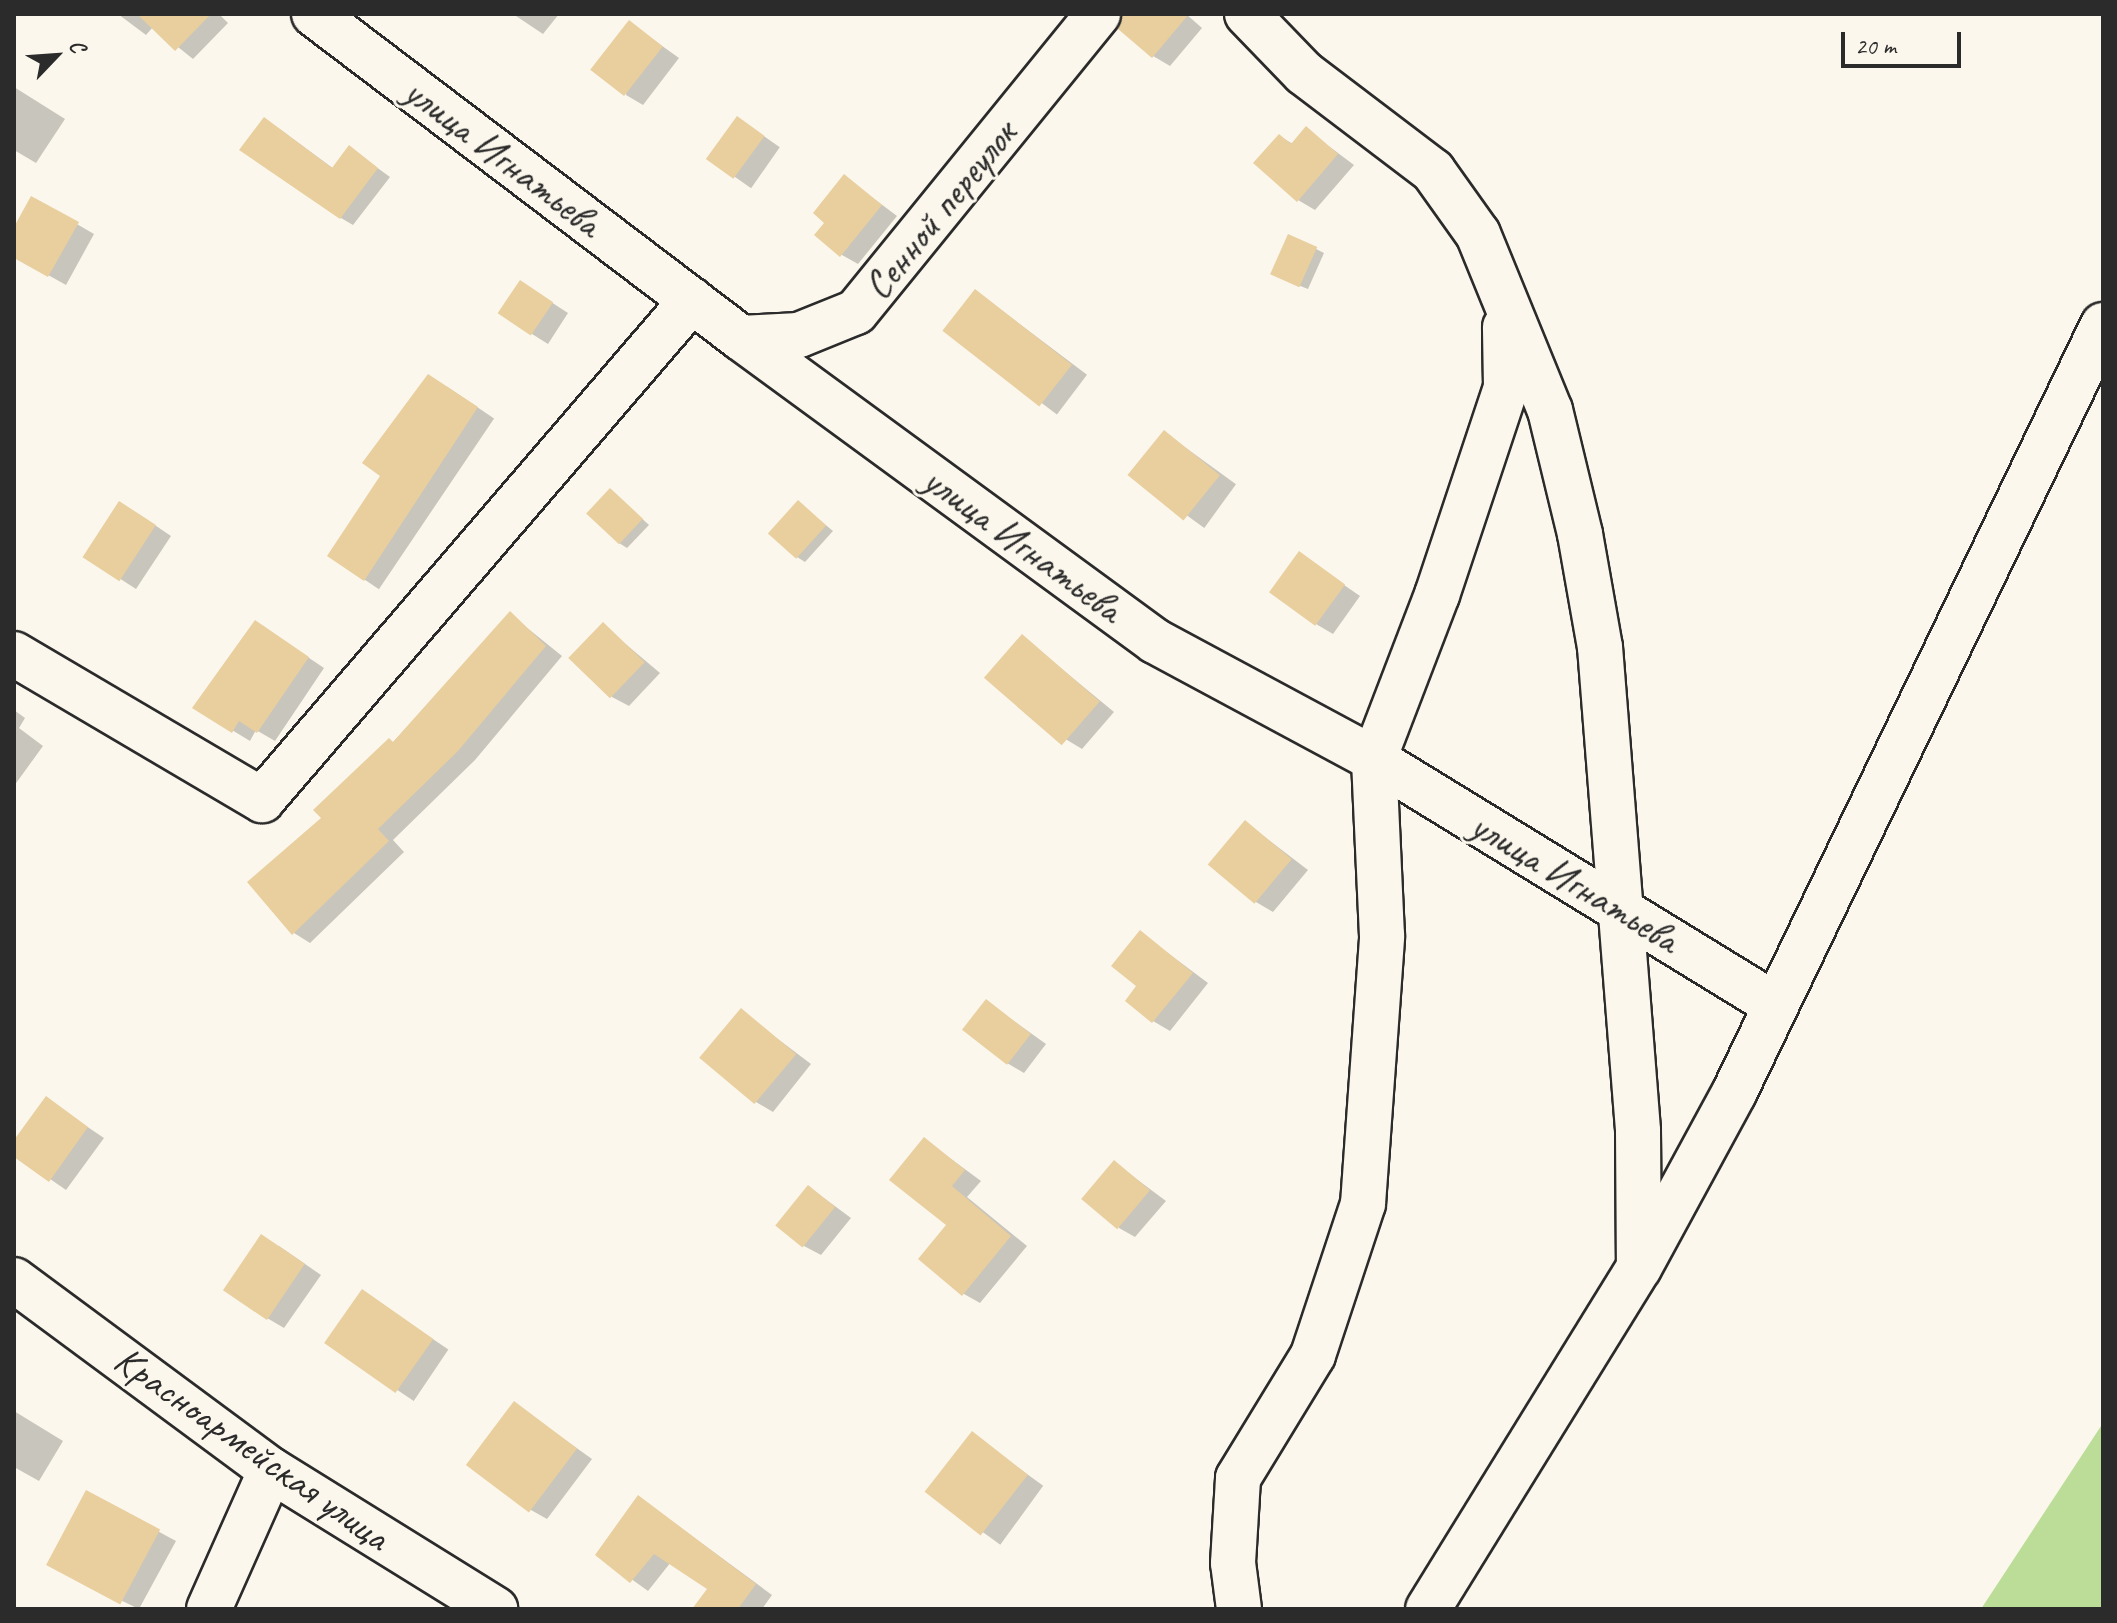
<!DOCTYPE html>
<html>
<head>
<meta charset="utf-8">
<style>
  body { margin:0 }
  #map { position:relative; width:2117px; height:1623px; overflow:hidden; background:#fbf7ec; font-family:Caveat,sans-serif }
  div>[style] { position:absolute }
  .green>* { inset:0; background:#bbdd97 }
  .shadow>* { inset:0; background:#0003; transform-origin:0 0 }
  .building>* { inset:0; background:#e9ce9e; transform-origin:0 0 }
  .roads { filter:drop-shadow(2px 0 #2b2b2b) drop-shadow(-2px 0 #2b2b2b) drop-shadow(0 2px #2b2b2b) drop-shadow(0 -2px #2b2b2b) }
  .minor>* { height:44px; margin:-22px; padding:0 22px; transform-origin:22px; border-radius:22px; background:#fbf7ec }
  span { translate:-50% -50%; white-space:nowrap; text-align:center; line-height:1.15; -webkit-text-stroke:6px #fbf7ec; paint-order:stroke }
  .street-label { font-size:40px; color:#2b2b2b }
  .frame { position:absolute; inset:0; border:16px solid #2b2b2b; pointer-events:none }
  .north { position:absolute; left:16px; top:16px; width:80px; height:80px; -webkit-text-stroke:6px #fbf7ec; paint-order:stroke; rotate:65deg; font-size:22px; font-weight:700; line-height:32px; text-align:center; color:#2b2b2b }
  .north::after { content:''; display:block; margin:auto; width:28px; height:36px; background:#2b2b2b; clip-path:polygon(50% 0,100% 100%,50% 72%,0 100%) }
  .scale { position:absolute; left:1841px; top:32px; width:120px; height:36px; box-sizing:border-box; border:4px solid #2b2b2b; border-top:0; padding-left:10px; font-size:24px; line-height:28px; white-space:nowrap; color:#2b2b2b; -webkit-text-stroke:6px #fbf7ec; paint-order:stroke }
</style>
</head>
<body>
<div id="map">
  <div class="green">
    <div style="clip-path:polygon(2103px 1423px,2103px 1609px,1981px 1609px)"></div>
  </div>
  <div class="shadow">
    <div style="clip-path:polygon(118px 14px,219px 14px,228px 23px,193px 59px,153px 27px,146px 35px)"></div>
    <div style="clip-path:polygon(513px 14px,559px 14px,543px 34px)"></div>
    <div style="clip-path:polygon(1131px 14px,1186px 14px,1202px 28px,1170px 66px,1153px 56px)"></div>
    <div style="clip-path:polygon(630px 23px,679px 58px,643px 105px,626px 95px)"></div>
    <div style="clip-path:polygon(14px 87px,65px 119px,36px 163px,14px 150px)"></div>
    <div style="left:738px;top:118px;width:51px;height:50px;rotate:35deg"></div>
    <div style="clip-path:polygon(277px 127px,334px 169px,350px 148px,390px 177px,353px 225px,341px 218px)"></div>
    <div style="clip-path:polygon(1306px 129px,1354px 165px,1315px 210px,1298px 200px,1279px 136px,1293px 144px)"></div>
    <div style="clip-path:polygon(845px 177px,897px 216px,858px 264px,842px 255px,827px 222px)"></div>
    <div style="clip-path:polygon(32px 198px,94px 234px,66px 285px,14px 256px,14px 231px)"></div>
    <div style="clip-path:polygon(1316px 249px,1324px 253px,1308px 289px,1280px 278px)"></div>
    <div style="left:976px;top:291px;width:139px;height:50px;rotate:37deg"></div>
    <div style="clip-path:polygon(537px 293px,568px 313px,548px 344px,532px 334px)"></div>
    <div style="left:446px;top:386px;width:58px;height:206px;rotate:34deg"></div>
    <div style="left:1164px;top:432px;width:89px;height:54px;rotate:36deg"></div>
    <div style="clip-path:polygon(611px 490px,649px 525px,627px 548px,619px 543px)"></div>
    <div style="clip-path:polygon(799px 503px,833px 531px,805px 562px,797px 557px)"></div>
    <div style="clip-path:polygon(137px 513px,171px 536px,136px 589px,85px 556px)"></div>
    <div style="clip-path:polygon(1299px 554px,1360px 596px,1333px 634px,1316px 624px)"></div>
    <div style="clip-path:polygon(510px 614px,562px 656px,475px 760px,393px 840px,404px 852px,310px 943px,294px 933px,324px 818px)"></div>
    <div style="clip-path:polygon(603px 625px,660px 673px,629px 706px,612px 697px)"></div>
    <div style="clip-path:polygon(272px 633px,324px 668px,275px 741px,256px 730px,250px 741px,194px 707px)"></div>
    <div style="clip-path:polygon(1023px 637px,1114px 712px,1082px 749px,1034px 720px,986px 678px)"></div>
    <div style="clip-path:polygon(14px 710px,25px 718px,19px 728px,43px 746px,14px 786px)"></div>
    <div style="clip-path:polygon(1245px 822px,1308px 870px,1273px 912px,1256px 902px)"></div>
    <div style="clip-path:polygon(1141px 933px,1208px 983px,1170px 1031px,1153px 1021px,1139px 986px)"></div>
    <div style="clip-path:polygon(986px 1001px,1046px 1044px,1024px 1073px,1007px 1063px)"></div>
    <div style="clip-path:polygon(741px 1011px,811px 1064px,773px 1112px,756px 1102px)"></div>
    <div style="clip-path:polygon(46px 1099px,104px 1138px,66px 1190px,14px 1154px,14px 1144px)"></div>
    <div style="clip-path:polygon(924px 1139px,981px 1181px,967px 1197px,1027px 1246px,980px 1303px,964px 1294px)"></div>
    <div style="clip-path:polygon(1115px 1163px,1166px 1201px,1135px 1237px,1119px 1228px)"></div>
    <div style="clip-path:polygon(809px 1187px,851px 1218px,821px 1255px,804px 1246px)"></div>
    <div style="clip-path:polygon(279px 1246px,321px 1275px,284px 1328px,267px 1318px)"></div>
    <div style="left:363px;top:1292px;width:103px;height:62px;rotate:34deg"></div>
    <div style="clip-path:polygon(515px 1404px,592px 1459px,547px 1519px,531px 1510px)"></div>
    <div style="clip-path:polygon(14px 1411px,63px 1441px,39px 1481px,14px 1467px)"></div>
    <div style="left:972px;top:1434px;width:88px;height:73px;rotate:36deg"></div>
    <div style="clip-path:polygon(87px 1493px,176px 1541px,139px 1609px,66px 1574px)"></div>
    <div style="clip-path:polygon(639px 1497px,772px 1595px,762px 1609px,696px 1609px,710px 1589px,671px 1562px,648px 1591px,598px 1555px)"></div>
  </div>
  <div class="building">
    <div style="clip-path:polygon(137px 14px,211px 14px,175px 51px)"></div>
    <div style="clip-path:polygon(1122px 14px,1189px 14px,1152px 58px,1118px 29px)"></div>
    <div style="left:629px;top:20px;width:43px;height:63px;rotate:38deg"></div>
    <div style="left:737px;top:116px;width:34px;height:53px;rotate:36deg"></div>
    <div style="clip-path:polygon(264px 117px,332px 168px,349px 145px,378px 168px,340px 219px,239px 150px)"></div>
    <div style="clip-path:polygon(1306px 126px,1338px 154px,1297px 202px,1253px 163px,1279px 134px,1291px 144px)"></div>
    <div style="clip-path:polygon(844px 174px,882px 205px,840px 257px,814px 235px,824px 223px,813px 213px)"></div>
    <div style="clip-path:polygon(31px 196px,79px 222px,48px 277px,14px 258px,14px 227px)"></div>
    <div style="left:1288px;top:234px;width:32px;height:44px;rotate:24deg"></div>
    <div style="left:520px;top:280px;width:40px;height:40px;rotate:34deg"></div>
    <div style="left:975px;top:289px;width:123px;height:53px;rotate:38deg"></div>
    <div style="clip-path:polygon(428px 374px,478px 407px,364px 581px,327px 556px,380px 476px,362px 463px)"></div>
    <div style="left:1164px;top:430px;width:72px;height:58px;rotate:39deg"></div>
    <div style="left:610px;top:488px;width:45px;height:35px;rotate:43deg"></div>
    <div style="left:798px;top:500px;width:38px;height:45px;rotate:42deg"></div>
    <div style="left:119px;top:501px;width:44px;height:67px;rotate:33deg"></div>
    <div style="left:1299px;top:551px;width:57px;height:51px;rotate:36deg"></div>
    <div style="clip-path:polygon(510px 611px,546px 646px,458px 751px,378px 829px,389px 841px,292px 935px,247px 882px,321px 818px,313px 810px,389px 738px,393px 742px)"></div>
    <div style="clip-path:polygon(255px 620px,309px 657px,257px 733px,239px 721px,232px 733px,192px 708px)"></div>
    <div style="left:603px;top:622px;width:58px;height:50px;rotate:44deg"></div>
    <div style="left:1022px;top:634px;width:103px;height:58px;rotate:41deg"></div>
    <div style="left:1245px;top:820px;width:61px;height:58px;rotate:40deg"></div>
    <div style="clip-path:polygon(1140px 930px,1193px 973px,1152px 1023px,1125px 1001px,1136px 986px,1111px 966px)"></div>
    <div style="left:986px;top:999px;width:57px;height:39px;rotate:38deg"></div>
    <div style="left:741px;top:1008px;width:72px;height:65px;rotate:40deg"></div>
    <div style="clip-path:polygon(46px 1096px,88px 1127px,49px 1182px,14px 1157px,14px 1140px)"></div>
    <div style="clip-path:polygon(924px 1137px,965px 1170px,952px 1186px,1011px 1236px,962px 1296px,918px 1259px,946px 1225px,889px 1180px)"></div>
    <div style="left:1114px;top:1160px;width:47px;height:51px;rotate:40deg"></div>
    <div style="left:808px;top:1185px;width:35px;height:52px;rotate:39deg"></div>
    <div style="left:261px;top:1234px;width:53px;height:68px;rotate:34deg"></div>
    <div style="left:362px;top:1289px;width:87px;height:66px;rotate:35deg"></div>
    <div style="left:514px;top:1401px;width:79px;height:80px;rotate:37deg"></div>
    <div style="left:972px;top:1431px;width:71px;height:77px;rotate:38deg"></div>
    <div style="left:86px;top:1490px;width:84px;height:85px;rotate:28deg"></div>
    <div style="clip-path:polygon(638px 1495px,756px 1584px,738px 1609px,692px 1609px,707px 1589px,654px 1554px,630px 1583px,595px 1555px)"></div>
  </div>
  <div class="roads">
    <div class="minor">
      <div style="left:314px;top:14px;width:536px;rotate:37.19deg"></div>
      <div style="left:741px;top:338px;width:513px;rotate:36.2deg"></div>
      <div style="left:1155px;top:641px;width:249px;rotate:28.3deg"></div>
      <div style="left:1374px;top:759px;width:471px;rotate:31.5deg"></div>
      <div style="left:1247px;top:14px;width:82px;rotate:46deg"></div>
      <div style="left:1304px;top:73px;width:162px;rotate:37.2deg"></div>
      <div style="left:1433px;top:171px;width:77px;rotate:54.5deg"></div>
      <div style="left:1478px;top:234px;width:190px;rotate:67.8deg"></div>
      <div style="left:1550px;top:410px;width:128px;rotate:76.4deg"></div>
      <div style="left:1580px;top:534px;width:115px;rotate:80deg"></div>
      <div style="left:1600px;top:647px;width:485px;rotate:85.5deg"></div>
      <div style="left:1638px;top:1131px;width:134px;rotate:89.6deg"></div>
      <div style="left:741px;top:338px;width:58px;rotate:-3deg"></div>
      <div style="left:799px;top:335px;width:61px;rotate:-22deg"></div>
      <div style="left:856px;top:312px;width:384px;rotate:-50.9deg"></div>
      <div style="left:14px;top:654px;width:288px;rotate:30.5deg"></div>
      <div style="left:262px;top:800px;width:659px;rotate:-49.3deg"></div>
      <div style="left:14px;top:1280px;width:320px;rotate:36.5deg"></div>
      <div style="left:271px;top:1470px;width:264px;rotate:31.8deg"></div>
      <div style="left:209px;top:1609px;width:152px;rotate:-66deg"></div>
      <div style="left:1239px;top:1609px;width:46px;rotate:-97.4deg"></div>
      <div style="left:1233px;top:1563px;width:85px;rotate:-86.6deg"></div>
      <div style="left:1238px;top:1478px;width:144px;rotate:-58.6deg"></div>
      <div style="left:1313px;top:1355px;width:159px;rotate:-71.7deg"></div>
      <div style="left:1363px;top:1204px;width:269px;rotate:-85.9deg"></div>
      <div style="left:1382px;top:936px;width:177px;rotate:-92.6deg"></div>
      <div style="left:1374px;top:759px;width:176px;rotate:-69deg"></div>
      <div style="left:1437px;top:595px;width:219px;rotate:-71.6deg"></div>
      <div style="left:1506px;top:387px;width:60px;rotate:-91deg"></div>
      <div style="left:1428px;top:1609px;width:401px;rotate:-58.3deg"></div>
      <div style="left:1639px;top:1268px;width:199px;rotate:-61.5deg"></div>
      <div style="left:1734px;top:1093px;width:852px;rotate:-64.34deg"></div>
    </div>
  </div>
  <div class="street-label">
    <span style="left:503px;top:157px;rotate:37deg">улица Игнатьева</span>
    <span style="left:940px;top:210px;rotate:-51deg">Сенной переулок</span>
    <span style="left:1023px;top:544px;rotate:36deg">улица Игнатьева</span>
    <span style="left:1575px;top:882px;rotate:31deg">улица Игнатьева</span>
    <span style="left:252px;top:1448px;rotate:35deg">Красноармейская улица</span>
  </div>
  <div class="frame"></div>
  <div class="north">С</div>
  <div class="scale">20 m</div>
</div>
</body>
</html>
